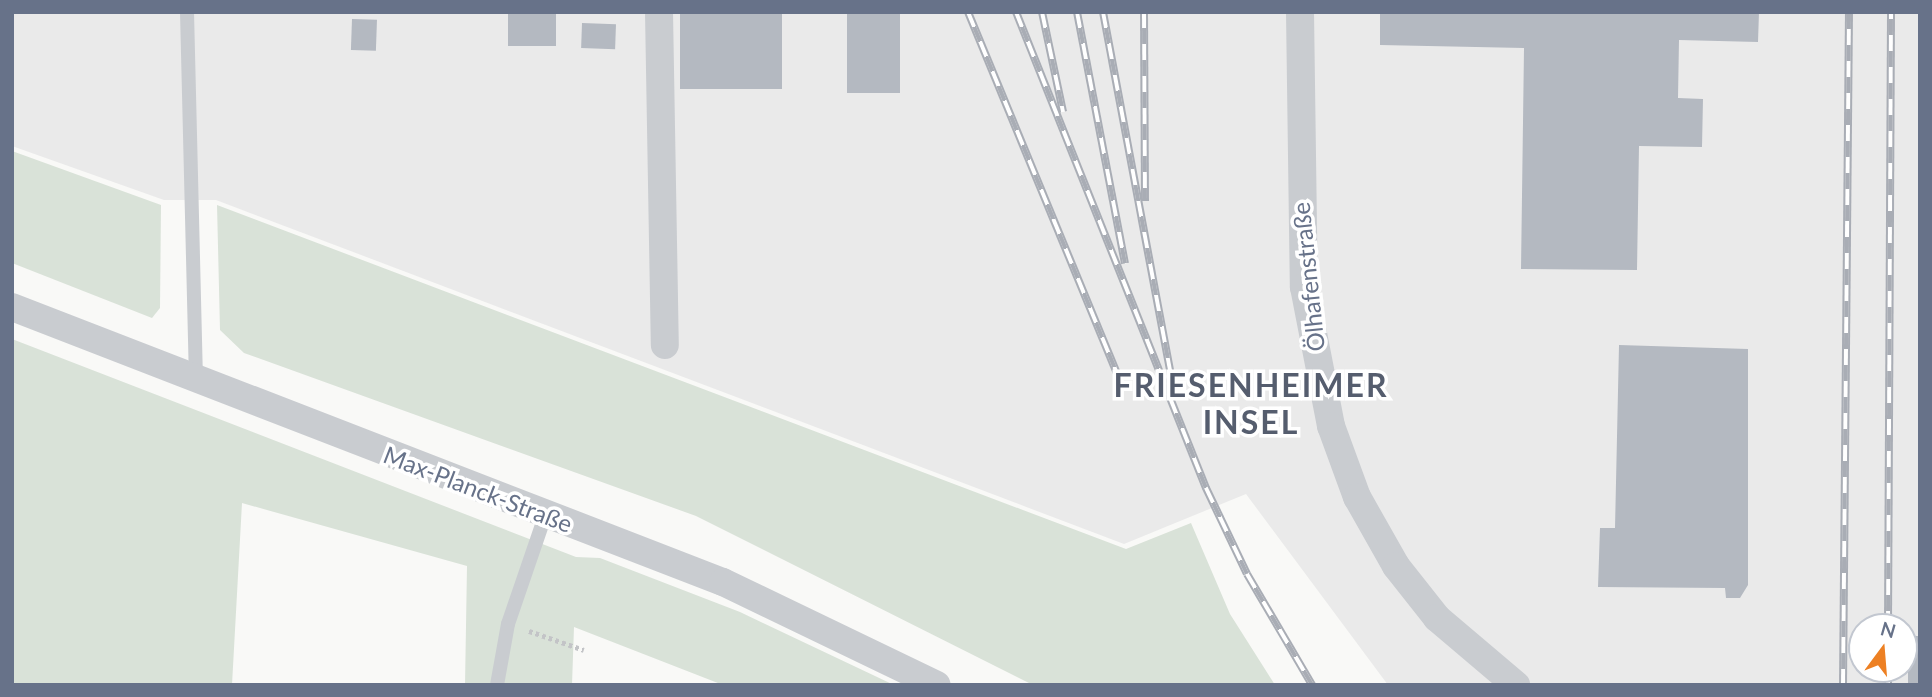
<!DOCTYPE html>
<html>
<head>
<meta charset="utf-8">
<style>
  body { margin:0 }
  #map { position:relative; width:1932px; height:697px; overflow:hidden; background:#f9f9f7; font-family:Lato,sans-serif }
  div>[style] { position:absolute }
  .built>* { inset:0; background:#eaeaea }
  .green>* { inset:0; background:#d9e2d8 }
  .building>* { inset:0; background:#b4b9c1; transform-origin:0 0 }
  .path>* { height:4.5px; margin-top:-2.25px; transform-origin:0; background:repeating-linear-gradient(90deg,#c3c4c7 0 3.5px,transparent 0 7px) }
  .lane>* { height:14px; margin:-7px; padding:0 7px; transform-origin:7px; border-radius:7px; background:#c9ccd0 }
  .street>* { height:28px; margin:-14px; padding:0 14px; transform-origin:14px; border-radius:14px; background:#c9ccd0 }
  .rail>* { height:8px; margin-top:-4px; transform-origin:0; background:repeating-linear-gradient(90deg,#fff 0 16px,#a9adb5 0 32px); box-sizing:border-box; border-block:2px solid #a9adb5 }
  span { translate:-50% -50%; white-space:nowrap; text-align:center; line-height:1.15; -webkit-text-stroke:7px #fff; paint-order:stroke }
  .street-label { font-size:24px; color:#677289 }
  .district-label { font-size:32px; color:#555d6e; font-weight:700; letter-spacing:2px }
  .frame { position:absolute; inset:0; border:14px solid #677289; pointer-events:none }
  .north { position:absolute; left:1848px; top:613px; width:70px; height:70px; box-sizing:border-box; background:#fff; border:2px solid #c2c7d0; border-radius:50%; rotate:16deg; font-size:19px; font-weight:700; line-height:28px; text-align:center; color:#677289 }
  .north::after { content:''; display:block; margin:auto; width:24px; height:32px; background:#ed8023; clip-path:polygon(50% 0,100% 100%,50% 72%,0 100%) }
</style>
</head>
<body>
<div id="map">
  <div class="built">
    <div style="clip-path:polygon(evenodd,12px 12px,1920px 12px,1920px 685px,1388px 685px,1246px 494px,1124px 544px,216px 200px,164px 200px,12px 146px,12px 12px,1862px 627px,1904px 627px,1904px 669px,1862px 669px,1862px 627px)"></div>
  </div>
  <div class="green">
    <div style="clip-path:polygon(12px 151px,161px 205px,160px 308px,152px 318px,12px 263px)"></div>
    <div style="clip-path:polygon(217px 205px,1126px 549px,1191px 523px,1230px 614px,1275px 685px,1033px 685px,696px 516px,244px 353px,220px 330px)"></div>
    <div style="clip-path:polygon(12px 339px,576px 557px,600px 558px,740px 612px,894px 685px,723px 685px,574px 627px,572px 685px,465px 685px,467px 566px,242px 503px,232px 685px,12px 685px)"></div>
  </div>
  <div class="building">
    <div style="left:508px;top:12px;width:48px;height:34px"></div>
    <div style="left:680px;top:12px;width:102px;height:77px"></div>
    <div style="left:847px;top:12px;width:53px;height:81px"></div>
    <div style="clip-path:polygon(1380px 12px,1759px 12px,1758px 42px,1679px 40px,1678px 98px,1703px 99px,1702px 147px,1639px 146px,1637px 270px,1521px 269px,1524px 48px,1380px 45px)"></div>
    <div style="left:352px;top:19px;width:25px;height:31px;rotate:2deg"></div>
    <div style="left:582px;top:23px;width:34px;height:25px;rotate:2deg"></div>
    <div style="clip-path:polygon(1619px 345px,1748px 349px,1748px 585px,1740px 598px,1726px 598px,1725px 588px,1598px 587px,1600px 528px,1615px 528px)"></div>
    <div style="left:1908px;top:636px;width:12px;height:49px"></div>
  </div>
  <div class="path">
    <div style="left:529px;top:631px;width:58px;rotate:19.1deg"></div>
  </div>
  <div class="lane">
    <div style="left:187px;top:12px;width:367px;rotate:88.6deg"></div>
    <div style="left:497px;top:685px;width:62px;rotate:-79.8deg"></div>
    <div style="left:508px;top:624px;width:114px;rotate:-71.1deg"></div>
  </div>
  <div class="street">
    <div style="left:659px;top:12px;width:333px;rotate:89deg"></div>
    <div style="left:1300px;top:12px;width:275px;rotate:89.2deg"></div>
    <div style="left:1304px;top:287px;width:142px;rotate:79deg"></div>
    <div style="left:1331px;top:426px;width:76px;rotate:69.9deg"></div>
    <div style="left:1357px;top:497px;width:79px;rotate:60.5deg"></div>
    <div style="left:1396px;top:566px;width:66px;rotate:51.7deg"></div>
    <div style="left:1437px;top:618px;width:104px;rotate:40.3deg"></div>
    <div style="left:12px;top:307px;width:762px;rotate:21.15deg"></div>
    <div style="left:723px;top:582px;width:237px;rotate:25.7deg"></div>
  </div>
  <div class="rail">
    <div style="left:968px;top:12px;width:394px;rotate:67.6deg"></div>
    <div style="left:1016px;top:12px;width:513px;rotate:68.24deg"></div>
    <div style="left:1206px;top:488px;width:95px;rotate:64.5deg"></div>
    <div style="left:1247px;top:574px;width:129px;rotate:59.6deg"></div>
    <div style="left:1042px;top:12px;width:102px;rotate:78.1deg"></div>
    <div style="left:1077px;top:12px;width:256px;rotate:79.2deg"></div>
    <div style="left:1103px;top:12px;width:374px;rotate:79.4deg"></div>
    <div style="left:1144px;top:12px;width:189px;rotate:89.7deg"></div>
    <div style="left:1888px;top:627px;width:615px;rotate:-89.72deg"></div>
    <div style="left:1843px;top:685px;width:673px;rotate:-89.49deg"></div>
    <div style="left:1888px;top:685px;width:16px;rotate:-90deg"></div>
  </div>
  <div class="street-label">
    <span style="left:1308px;top:277px;rotate:-96deg">Ölhafenstraße</span>
    <span style="left:478px;top:489px;rotate:21deg">Max-Planck-Straße</span>
  </div>
  <div class="district-label">
    <span style="left:1251px;top:404px">FRIESENHEIMER<br>INSEL</span>
  </div>
  <div class="frame"></div>
  <div class="north">N</div>
</div>
</body>
</html>
